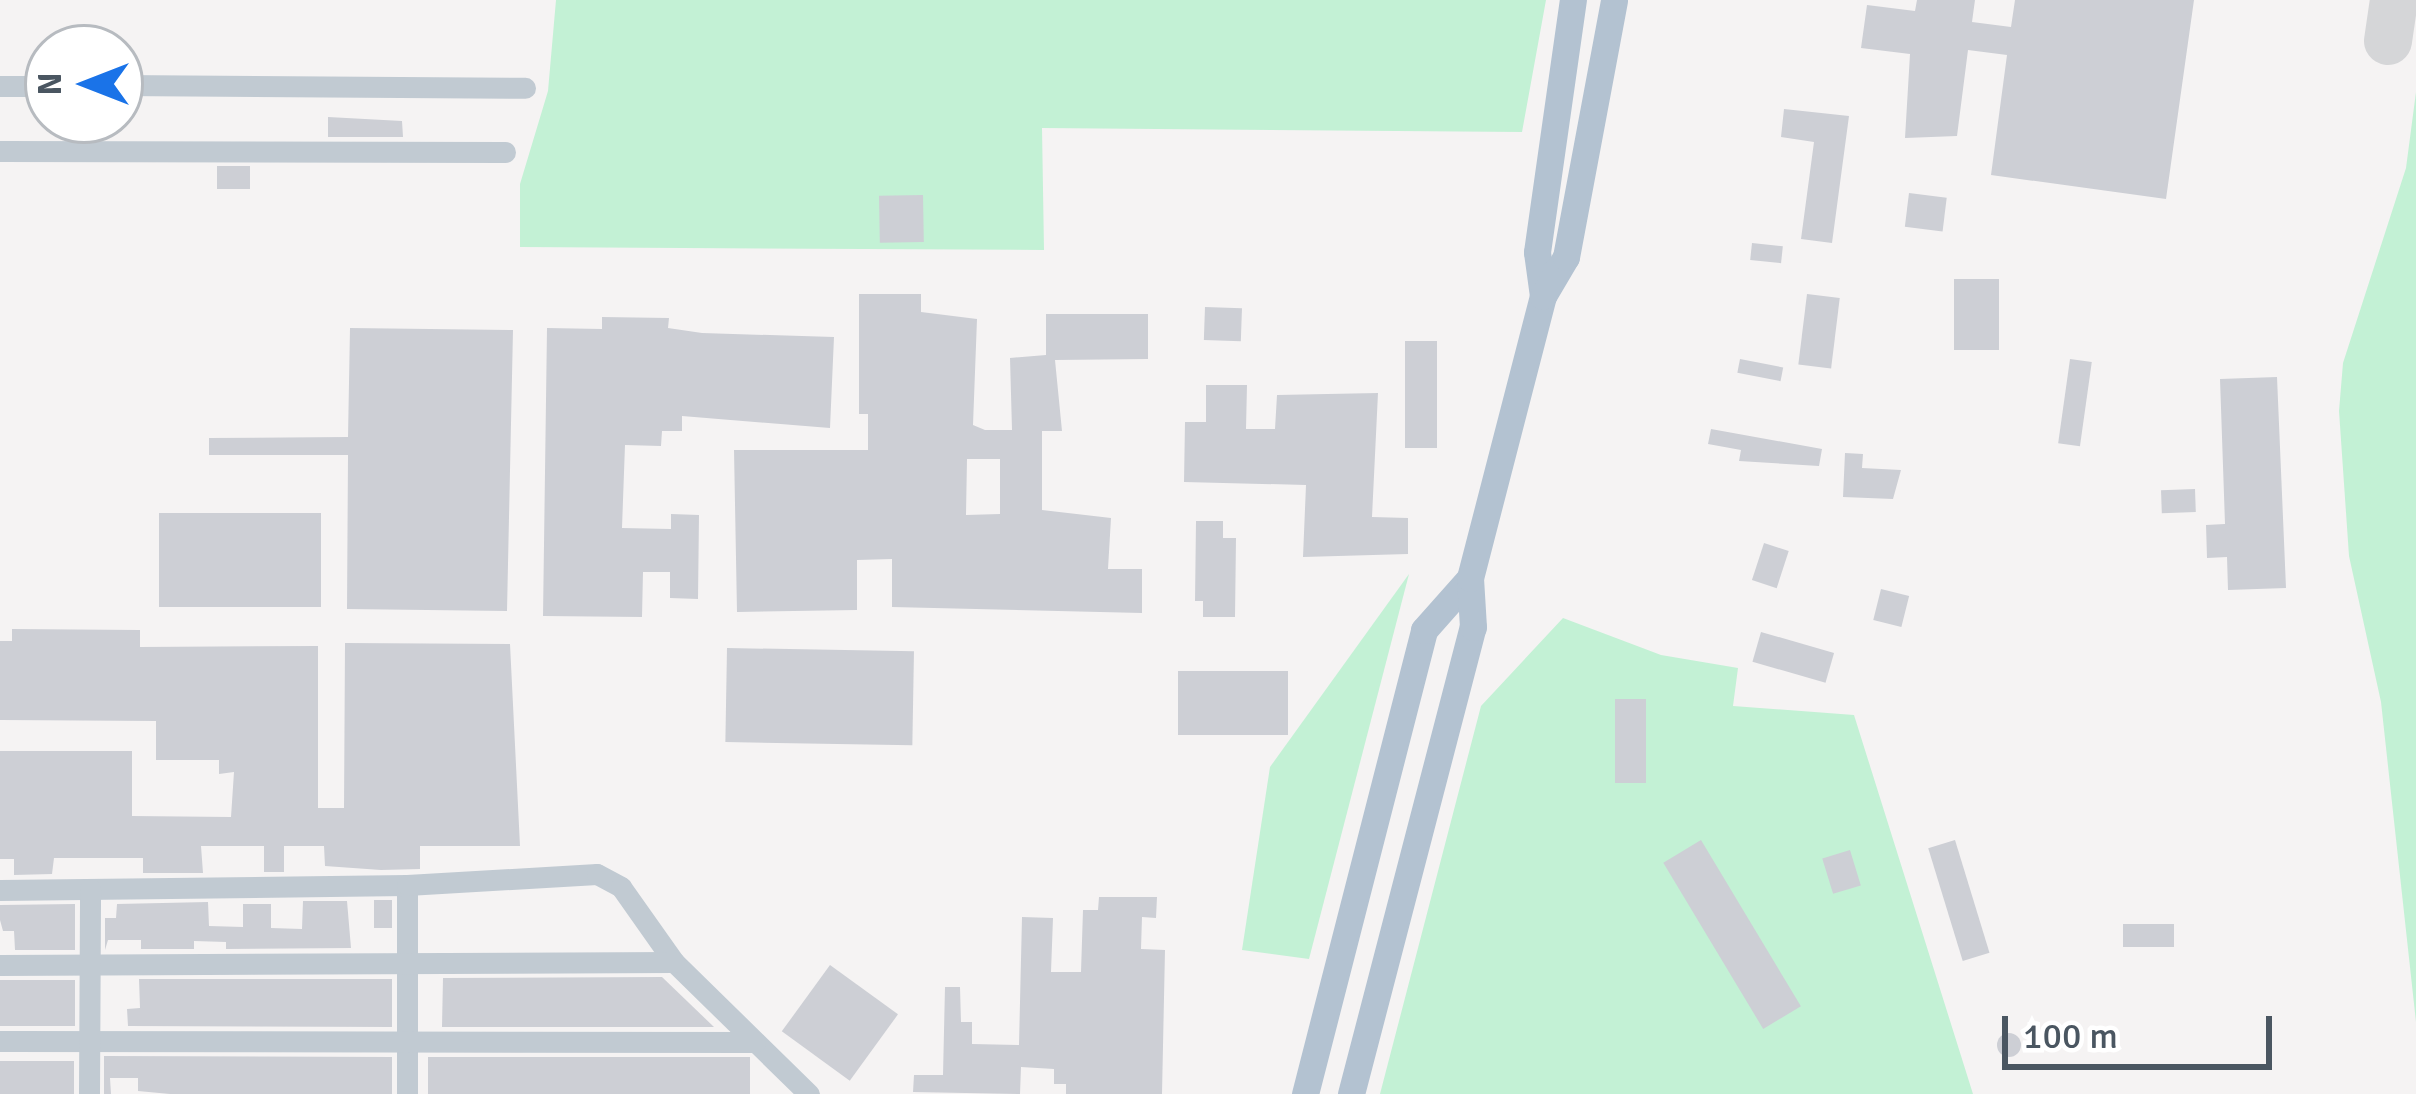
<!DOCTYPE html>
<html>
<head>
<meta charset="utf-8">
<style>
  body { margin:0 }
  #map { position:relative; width:2416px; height:1094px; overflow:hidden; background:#f5f3f3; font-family:Signika,sans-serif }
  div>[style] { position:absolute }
  .green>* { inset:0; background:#c3f1d5 }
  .taxiway>* { height:48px; margin:-24px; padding:0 24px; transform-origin:24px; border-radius:24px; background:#d5d6d8 }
  .building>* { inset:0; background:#cdcfd5; transform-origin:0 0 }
  .round { border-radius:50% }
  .minor>* { height:21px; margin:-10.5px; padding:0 10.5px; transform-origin:10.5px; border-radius:10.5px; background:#c1cad2 }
  .major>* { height:27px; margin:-13.5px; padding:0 13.5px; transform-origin:13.5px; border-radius:13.5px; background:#b3c2d1 }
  span { translate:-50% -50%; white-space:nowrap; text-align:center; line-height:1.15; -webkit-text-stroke:10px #fff; paint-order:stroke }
  .north { position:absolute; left:24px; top:24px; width:120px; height:120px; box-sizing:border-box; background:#fff; border:3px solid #b7bbc0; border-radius:50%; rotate:270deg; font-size:33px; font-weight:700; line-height:48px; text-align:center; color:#4a5661 }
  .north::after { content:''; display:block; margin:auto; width:42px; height:54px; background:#1a73e8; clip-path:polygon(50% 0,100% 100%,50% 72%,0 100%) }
  .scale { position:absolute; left:2002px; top:1016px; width:270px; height:54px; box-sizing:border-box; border:6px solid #4a5661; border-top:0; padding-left:15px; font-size:36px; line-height:42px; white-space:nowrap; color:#4a5661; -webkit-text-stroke:9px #fff; paint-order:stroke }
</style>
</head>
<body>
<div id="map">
  <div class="green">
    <div style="clip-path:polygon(556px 0,1546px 0,1522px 132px,1042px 128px,1044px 250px,520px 247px,520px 184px,548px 91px)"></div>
    <div style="clip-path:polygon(2416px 92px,2416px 1022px,2381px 702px,2349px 556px,2339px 411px,2343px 363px,2406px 168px)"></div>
    <div style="clip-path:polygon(1409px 574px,1309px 959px,1242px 950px,1270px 767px)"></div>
    <div style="clip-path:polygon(1563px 618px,1661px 655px,1738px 668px,1733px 706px,1854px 715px,1973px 1094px,1380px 1094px,1481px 706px)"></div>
  </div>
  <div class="taxiway">
    <div style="left:2388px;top:41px;width:41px;rotate:-81.7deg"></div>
  </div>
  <div class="building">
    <div style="clip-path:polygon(1917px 0,1975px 0,1972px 22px,2011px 27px,2015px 0,2194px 0,2166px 199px,1991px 175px,2007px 55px,1968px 50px,1957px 136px,1905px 138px,1910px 54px,1861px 48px,1867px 5px,1915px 11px)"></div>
    <div style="clip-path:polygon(1784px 109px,1849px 116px,1832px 243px,1801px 239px,1814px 142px,1781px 137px)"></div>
    <div style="clip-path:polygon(328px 117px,402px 121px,403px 137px,328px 137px)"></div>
    <div style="left:217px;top:166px;width:33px;height:23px"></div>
    <div style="left:1909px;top:193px;width:38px;height:34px;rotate:7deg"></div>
    <div style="left:923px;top:195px;width:47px;height:44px;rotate:89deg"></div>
    <div style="left:1752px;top:243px;width:31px;height:17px;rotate:6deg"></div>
    <div style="left:1954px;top:279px;width:45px;height:71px"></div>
    <div style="clip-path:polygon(evenodd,859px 294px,921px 294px,921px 312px,977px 319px,973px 425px,985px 430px,1012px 430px,1010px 358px,1046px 355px,1046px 314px,1148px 314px,1148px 359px,1055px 360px,1062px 431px,1042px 431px,1042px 510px,1111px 518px,1108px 569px,1142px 569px,1142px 613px,892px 607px,892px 559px,857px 560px,857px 610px,737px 612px,734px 450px,868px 450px,868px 414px,859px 414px,859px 294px,967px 459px,1000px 459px,1000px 514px,966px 515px,967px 459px)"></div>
    <div style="left:1807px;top:294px;width:33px;height:71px;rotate:7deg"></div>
    <div style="left:1205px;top:307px;width:37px;height:33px;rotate:2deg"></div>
    <div style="clip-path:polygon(602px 317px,669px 318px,668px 328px,702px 333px,834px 337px,830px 428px,682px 416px,682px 431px,662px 431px,661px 446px,625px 445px,622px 528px,671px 529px,671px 514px,699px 515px,698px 599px,670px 598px,670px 572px,643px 572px,642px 617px,543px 616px,547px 328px,602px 329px)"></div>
    <div style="clip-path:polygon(350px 328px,513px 330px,507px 611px,347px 609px,348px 455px,209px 455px,209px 438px,348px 437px)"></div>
    <div style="left:1405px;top:341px;width:32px;height:107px"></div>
    <div style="left:1740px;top:359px;width:44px;height:14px;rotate:11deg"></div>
    <div style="left:2070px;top:359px;width:22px;height:85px;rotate:8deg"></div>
    <div style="clip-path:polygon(2277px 377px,2286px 588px,2228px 590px,2227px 557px,2207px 558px,2206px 525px,2225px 524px,2220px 379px)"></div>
    <div style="clip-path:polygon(1206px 385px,1247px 385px,1246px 429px,1275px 429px,1277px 395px,1378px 393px,1372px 517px,1408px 518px,1408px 554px,1303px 557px,1306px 485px,1184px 482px,1185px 422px,1206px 422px)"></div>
    <div style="clip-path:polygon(1711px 429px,1822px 449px,1819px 466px,1739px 461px,1741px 450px,1708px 444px)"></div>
    <div style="clip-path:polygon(1845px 453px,1863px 454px,1862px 468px,1901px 470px,1893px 499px,1843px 497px)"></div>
    <div style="left:2195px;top:489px;width:23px;height:34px;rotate:88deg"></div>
    <div style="left:159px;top:513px;width:162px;height:94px"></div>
    <div style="clip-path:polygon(1196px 521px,1223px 521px,1223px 538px,1236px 538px,1235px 617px,1203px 617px,1203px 601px,1195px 601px)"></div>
    <div style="left:1764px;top:543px;width:26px;height:39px;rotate:18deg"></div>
    <div style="left:1881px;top:589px;width:29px;height:32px;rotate:14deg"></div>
    <div style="clip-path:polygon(12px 629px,140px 630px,140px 647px,318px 646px,318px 808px,344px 808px,345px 643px,510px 644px,520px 846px,420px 846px,420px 869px,381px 870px,325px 866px,324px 846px,284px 846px,284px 872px,264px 872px,264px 846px,201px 846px,203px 873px,143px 873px,143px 858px,54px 858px,52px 874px,14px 875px,14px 859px,0 859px,0 751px,132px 751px,132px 816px,231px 817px,234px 772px,219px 774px,219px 760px,156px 760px,156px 721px,0 720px,0 641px,12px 641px)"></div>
    <div style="left:1761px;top:632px;width:76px;height:31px;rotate:16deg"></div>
    <div style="left:727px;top:648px;width:187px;height:94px;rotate:1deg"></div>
    <div style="left:1178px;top:671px;width:110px;height:64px"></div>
    <div style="left:1615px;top:699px;width:31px;height:84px"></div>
    <div style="left:1701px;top:840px;width:194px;height:44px;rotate:59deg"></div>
    <div style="left:1955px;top:840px;width:118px;height:28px;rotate:73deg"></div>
    <div style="left:1850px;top:850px;width:37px;height:29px;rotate:73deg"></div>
    <div style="clip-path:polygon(1099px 897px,1157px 897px,1156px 918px,1142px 917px,1141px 949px,1165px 950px,1162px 1094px,1066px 1094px,1066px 1084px,1054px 1084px,1054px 1069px,1021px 1067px,1020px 1094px,913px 1092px,914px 1075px,943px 1075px,945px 987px,960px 987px,961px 1022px,972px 1022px,972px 1044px,1019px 1045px,1022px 917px,1053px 918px,1051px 972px,1081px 972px,1083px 910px,1098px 910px)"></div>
    <div style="left:374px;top:900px;width:18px;height:28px"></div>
    <div style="clip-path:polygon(303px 901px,347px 901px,351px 948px,226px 949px,226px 942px,194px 941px,194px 949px,141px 949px,141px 940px,108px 940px,105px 950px,105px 918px,116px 918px,117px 904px,208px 902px,209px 926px,243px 927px,243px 904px,271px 904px,271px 928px,302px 929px)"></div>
    <div style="clip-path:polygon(75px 904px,75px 950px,15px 950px,14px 931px,3px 931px,0 920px,0 905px)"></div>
    <div style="left:2123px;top:924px;width:51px;height:23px"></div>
    <div style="left:830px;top:965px;width:84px;height:82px;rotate:36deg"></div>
    <div style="clip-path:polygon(662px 977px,714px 1027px,442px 1027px,443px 978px)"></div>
    <div style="clip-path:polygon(139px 979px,392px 979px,392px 1027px,128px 1026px,127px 1009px,140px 1008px)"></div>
    <div style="left:0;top:980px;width:75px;height:46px"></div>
    <div class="round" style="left:1997px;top:1033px;width:24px;height:24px"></div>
    <div style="clip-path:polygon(104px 1056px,392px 1057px,392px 1094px,170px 1094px,138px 1091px,138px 1078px,110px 1078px,111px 1094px,104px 1094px)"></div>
    <div style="left:428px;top:1057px;width:322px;height:37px"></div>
    <div style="left:0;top:1061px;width:74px;height:33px"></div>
  </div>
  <div class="minor">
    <div style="left:120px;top:85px;width:405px;rotate:0.4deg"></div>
    <div style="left:0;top:86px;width:48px"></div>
    <div style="left:0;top:151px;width:505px;rotate:0.11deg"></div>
    <div style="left:407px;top:885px;width:209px;rotate:90deg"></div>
    <div style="left:0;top:890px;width:407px;rotate:-0.7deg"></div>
    <div style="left:407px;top:885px;width:190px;rotate:-3.3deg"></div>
    <div style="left:597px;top:874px;width:27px;rotate:28deg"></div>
    <div style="left:621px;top:887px;width:92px;rotate:54.8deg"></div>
    <div style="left:674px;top:962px;width:189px;rotate:44.4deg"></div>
    <div style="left:0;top:965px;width:674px;rotate:-0.26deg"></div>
    <div style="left:0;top:1041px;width:755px;rotate:0.08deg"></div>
    <div style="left:89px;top:1094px;width:205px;rotate:-89.7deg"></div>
  </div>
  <div class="major">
    <div style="left:1543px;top:296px;width:44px;rotate:-97.8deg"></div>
    <div style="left:1537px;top:252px;width:255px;rotate:-81.9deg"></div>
    <div style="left:1305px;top:1094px;width:479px;rotate:-75.6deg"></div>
    <div style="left:1424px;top:630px;width:69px;rotate:-48.5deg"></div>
    <div style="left:1351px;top:1094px;width:483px;rotate:-75.4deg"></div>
    <div style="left:1473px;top:627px;width:49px;rotate:-93.5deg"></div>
    <div style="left:1470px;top:578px;width:291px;rotate:-75.5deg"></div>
    <div style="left:1543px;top:296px;width:45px;rotate:-59.5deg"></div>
    <div style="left:1566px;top:257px;width:261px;rotate:-79.4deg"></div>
  </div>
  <div class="north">N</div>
  <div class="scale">100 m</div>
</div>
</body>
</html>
